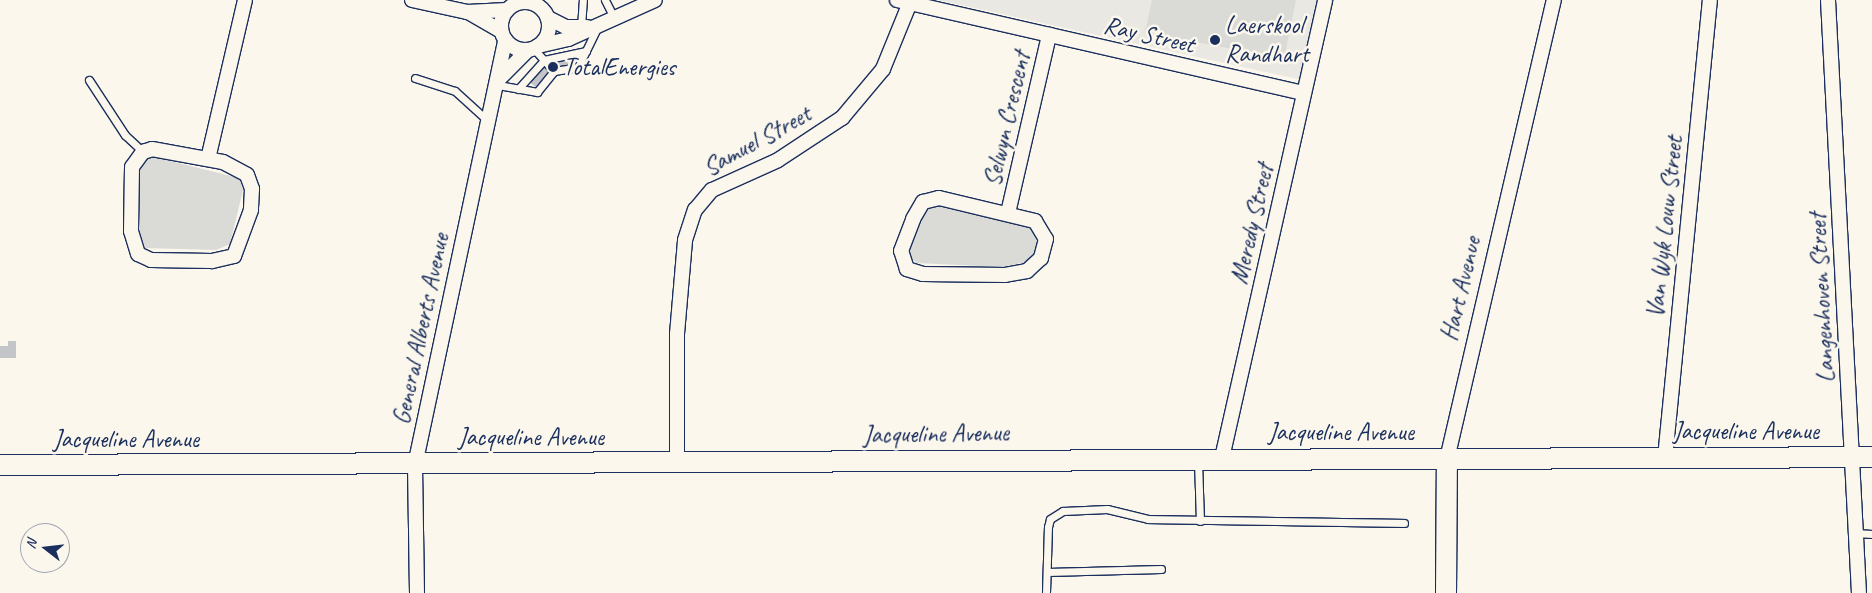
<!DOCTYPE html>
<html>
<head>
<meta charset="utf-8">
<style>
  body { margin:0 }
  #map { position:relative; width:1872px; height:593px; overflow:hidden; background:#fbf7ec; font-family:Caveat,sans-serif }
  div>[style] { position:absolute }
  .built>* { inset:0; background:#eae8e2 }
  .green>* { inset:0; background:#dadad7 }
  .building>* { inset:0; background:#c3c5c9; transform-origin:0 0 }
  .roads { filter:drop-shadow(1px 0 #1b2f5e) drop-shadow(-1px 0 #1b2f5e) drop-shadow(0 1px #1b2f5e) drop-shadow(0 -1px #1b2f5e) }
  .lane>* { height:7px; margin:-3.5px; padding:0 3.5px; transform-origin:3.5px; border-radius:3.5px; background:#fbf7ec }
  .street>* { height:14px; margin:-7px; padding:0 7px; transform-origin:7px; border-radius:7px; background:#fbf7ec }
  .street>.ring { margin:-7px; padding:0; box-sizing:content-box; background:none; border:14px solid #fbf7ec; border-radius:50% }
  .secondary>* { height:20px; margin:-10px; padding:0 10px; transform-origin:10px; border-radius:10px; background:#fbf7ec }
  .dots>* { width:14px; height:14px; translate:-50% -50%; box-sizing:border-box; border:2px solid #fbf7ec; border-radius:50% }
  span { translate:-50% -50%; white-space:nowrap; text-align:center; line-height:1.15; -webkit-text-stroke:5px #fbf7ec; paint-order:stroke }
  .poi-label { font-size:25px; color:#1b2f5e }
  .left { translate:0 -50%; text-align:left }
  .street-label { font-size:25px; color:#1b2f5e }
  .north { position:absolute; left:20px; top:523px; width:50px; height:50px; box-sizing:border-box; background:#fbf7ec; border:1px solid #a1a7b3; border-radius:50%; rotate:286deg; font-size:14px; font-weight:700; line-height:20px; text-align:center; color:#1b2f5e }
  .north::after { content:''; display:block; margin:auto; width:18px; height:22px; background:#1b2f5e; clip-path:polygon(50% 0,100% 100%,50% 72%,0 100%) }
</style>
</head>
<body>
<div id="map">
  <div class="built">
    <div style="clip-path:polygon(938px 0,1319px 0,1302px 80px)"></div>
  </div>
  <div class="green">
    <div style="clip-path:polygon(1152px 0,1296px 0,1284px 59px,1145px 32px)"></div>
    <div style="clip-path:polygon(154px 157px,239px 178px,243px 190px,230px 244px,216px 250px,144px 248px,140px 242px,139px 169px,142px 161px)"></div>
    <div style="clip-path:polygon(932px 205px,1032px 228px,1037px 242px,1033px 256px,1027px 262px,1001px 267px,916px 263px,905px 251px,923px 209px)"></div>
  </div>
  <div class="building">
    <div style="left:573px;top:51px;width:15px;height:19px;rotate:82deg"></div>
    <div style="left:540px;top:61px;width:14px;height:23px;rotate:39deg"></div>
    <div style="clip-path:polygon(8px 341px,16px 341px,16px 358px,0 358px,0 346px,8px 346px)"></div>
  </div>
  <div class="roads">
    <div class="lane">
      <div style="left:605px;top:0;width:20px;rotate:63deg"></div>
      <div style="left:581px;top:27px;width:27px;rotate:-86deg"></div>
      <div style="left:534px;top:49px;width:30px;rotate:48deg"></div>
      <div style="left:415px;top:78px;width:42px;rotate:18deg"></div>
      <div style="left:455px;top:91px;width:45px;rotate:42.3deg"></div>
      <div style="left:89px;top:80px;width:66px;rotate:56.8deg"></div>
      <div style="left:125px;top:135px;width:25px;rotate:43deg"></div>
      <div style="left:498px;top:85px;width:40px;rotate:10deg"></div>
      <div style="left:537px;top:92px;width:27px;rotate:-51deg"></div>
      <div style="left:554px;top:71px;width:24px;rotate:-9deg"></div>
      <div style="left:578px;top:67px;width:43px;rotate:-64deg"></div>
      <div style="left:518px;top:89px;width:39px;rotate:-48deg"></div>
      <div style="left:544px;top:60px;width:43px;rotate:-12.1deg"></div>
      <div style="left:1198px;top:461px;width:60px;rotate:88.1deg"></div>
      <div style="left:1855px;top:533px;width:17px;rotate:3deg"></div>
      <div style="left:1047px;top:572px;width:114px;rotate:-1.5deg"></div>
      <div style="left:1046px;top:593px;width:66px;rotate:-88.3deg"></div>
      <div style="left:1048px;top:527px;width:8px;rotate:-76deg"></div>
      <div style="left:1050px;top:519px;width:15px;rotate:-32deg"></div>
      <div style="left:1063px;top:511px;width:44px;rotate:-2.6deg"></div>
      <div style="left:1107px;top:509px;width:42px;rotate:13.7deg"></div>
      <div style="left:1148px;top:519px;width:256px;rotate:0.9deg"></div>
    </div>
    <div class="street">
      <div style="left:412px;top:0;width:56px;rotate:12.3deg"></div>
      <div style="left:467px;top:12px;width:40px;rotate:-2.9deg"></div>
      <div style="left:897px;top:0;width:417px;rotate:12.9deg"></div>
      <div style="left:1828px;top:0;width:594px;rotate:87.01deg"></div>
      <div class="ring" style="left:501px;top:2px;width:34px;height:34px"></div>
      <div style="left:468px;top:12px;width:38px;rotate:30deg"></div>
      <div style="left:548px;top:18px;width:20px;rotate:27deg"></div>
      <div style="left:566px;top:27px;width:21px"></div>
      <div style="left:538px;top:46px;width:31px;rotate:-13deg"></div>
      <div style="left:568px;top:39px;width:95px;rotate:-24.1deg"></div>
      <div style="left:500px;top:78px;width:38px;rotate:-45deg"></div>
      <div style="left:152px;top:149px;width:72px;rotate:10.4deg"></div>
      <div style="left:223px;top:162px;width:27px;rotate:28deg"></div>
      <div style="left:247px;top:175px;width:15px;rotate:70deg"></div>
      <div style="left:252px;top:189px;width:21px;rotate:93deg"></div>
      <div style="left:251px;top:210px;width:49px;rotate:110.3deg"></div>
      <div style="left:234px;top:256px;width:23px;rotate:167deg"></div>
      <div style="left:212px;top:261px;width:61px;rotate:-179.1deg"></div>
      <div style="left:151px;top:260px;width:14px;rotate:-155deg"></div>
      <div style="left:138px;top:254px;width:24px;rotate:-107deg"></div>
      <div style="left:131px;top:231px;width:64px;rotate:-89.1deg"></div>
      <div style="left:132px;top:167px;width:19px;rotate:-54deg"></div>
      <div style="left:143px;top:152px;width:9px;rotate:-18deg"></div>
      <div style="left:208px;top:159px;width:163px;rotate:-76.9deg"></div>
      <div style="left:939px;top:198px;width:99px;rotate:13.5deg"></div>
      <div style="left:1035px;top:221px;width:21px;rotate:59deg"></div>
      <div style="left:1046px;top:239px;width:20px;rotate:105deg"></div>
      <div style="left:1041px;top:258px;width:19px;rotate:137deg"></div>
      <div style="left:1027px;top:271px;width:22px;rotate:170deg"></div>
      <div style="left:1005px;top:275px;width:82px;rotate:-179.3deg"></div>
      <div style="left:923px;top:274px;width:17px;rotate:-163deg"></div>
      <div style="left:907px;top:269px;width:19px;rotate:-108deg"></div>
      <div style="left:901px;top:251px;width:34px;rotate:-69deg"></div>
      <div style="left:913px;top:219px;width:20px;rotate:-60deg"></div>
      <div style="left:923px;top:202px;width:16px;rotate:-14deg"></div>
      <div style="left:1008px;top:213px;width:183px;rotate:-77deg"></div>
      <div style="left:1222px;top:458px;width:469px;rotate:-77.3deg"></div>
      <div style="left:1665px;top:458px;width:460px;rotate:-84.4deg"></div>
      <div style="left:1447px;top:459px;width:471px;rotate:-76.9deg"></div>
      <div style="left:677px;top:462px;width:128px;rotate:-90deg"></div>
      <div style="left:677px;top:334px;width:94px;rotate:-85.1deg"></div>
      <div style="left:685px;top:240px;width:32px;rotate:-72deg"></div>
      <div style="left:695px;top:210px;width:26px;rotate:-50deg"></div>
      <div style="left:712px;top:190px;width:72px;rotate:-24.4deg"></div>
      <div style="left:778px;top:160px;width:77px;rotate:-33.3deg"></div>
      <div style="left:842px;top:118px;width:64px;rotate:-50.1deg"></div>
      <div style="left:883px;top:69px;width:74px;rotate:-67.9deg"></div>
      <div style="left:417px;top:593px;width:128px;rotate:-90.9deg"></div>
      <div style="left:415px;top:465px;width:434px;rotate:-78deg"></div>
    </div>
    <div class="secondary">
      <div style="left:0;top:465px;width:1872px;rotate:-0.24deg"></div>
      <div style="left:1446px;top:593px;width:134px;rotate:-89.6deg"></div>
    </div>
  </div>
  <div class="dots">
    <div style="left:1215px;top:40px;background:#1b2f5e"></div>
    <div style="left:553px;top:67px;background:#1b2f5e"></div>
  </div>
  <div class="poi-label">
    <span class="left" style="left:1225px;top:40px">Laerskool<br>Randhart</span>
    <span class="left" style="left:563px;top:67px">TotalEnergies</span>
  </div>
  <div class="street-label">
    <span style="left:1149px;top:35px;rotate:13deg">Ray Street</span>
    <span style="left:1007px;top:119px;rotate:-77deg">Selwyn Crescent</span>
    <span style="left:757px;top:141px;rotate:-29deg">Samuel Street</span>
    <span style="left:1252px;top:224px;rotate:-77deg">Meredy Street</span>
    <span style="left:1665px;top:227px;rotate:-84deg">Van Wyk Louw Street</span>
    <span style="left:1461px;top:289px;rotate:-77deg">Hart Avenue</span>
    <span style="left:1822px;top:298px;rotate:-93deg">Langenhoven Street</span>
    <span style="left:421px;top:329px;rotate:-78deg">General Alberts Avenue</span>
    <span style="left:1746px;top:431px">Jacqueline Avenue</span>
    <span style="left:1341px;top:432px">Jacqueline Avenue</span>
    <span style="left:936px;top:434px;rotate:-1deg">Jacqueline Avenue</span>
    <span style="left:531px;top:437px">Jacqueline Avenue</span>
    <span style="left:126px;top:439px">Jacqueline Avenue</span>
  </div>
  <div class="north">N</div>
</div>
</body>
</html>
